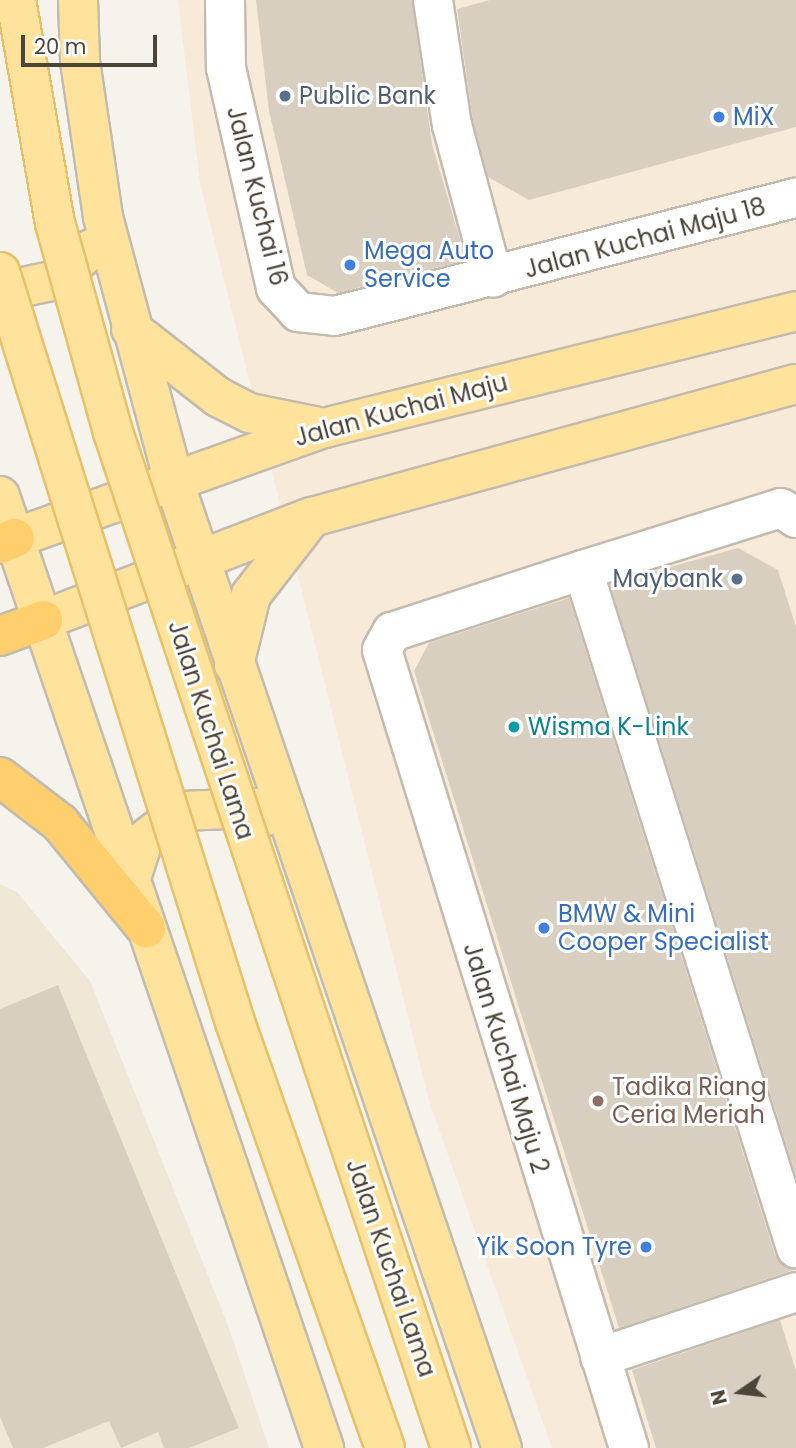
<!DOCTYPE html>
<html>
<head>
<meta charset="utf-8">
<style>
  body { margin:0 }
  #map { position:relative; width:796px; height:1448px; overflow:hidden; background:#f6f3ec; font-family:Poppins,sans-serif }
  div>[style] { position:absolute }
  .commercial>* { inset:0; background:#f7ead8 }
  .education>* { inset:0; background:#efe8d6 }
  .building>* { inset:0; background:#d8cfc1 }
  .roads { filter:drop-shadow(2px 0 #c2bbae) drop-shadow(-2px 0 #c2bbae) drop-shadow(0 2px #c2bbae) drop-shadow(0 -2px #c2bbae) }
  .minor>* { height:38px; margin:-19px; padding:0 19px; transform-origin:19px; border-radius:19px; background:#fff }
  .major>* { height:38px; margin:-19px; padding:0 19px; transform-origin:19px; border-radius:19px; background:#ffe39c }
  .highway>* { height:38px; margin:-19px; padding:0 19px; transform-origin:19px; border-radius:19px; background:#ffcf6e }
  .bridges { filter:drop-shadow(2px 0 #e6c16a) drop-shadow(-2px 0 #e6c16a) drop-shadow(0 2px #e6c16a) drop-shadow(0 -2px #e6c16a) }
  .major-bridge>* { height:38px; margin:-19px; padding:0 19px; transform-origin:19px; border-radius:19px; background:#ffe39c }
  .dots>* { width:19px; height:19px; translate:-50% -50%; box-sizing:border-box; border:4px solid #fff; border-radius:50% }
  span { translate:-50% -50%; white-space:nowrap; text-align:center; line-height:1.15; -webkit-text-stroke:6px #fff; paint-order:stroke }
  .service-label { font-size:24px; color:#4e5e75 }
  .left { translate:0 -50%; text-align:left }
  .right { translate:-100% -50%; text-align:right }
  .shop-label { font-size:24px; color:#366cbe }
  .street-label { font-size:24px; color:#4b4439 }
  .culture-label { font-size:24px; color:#0d838f }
  .education-label { font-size:24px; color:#785e54 }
  .north { position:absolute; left:705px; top:1357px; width:70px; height:70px; -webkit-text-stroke:5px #fff; paint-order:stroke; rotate:256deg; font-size:19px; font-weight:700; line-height:28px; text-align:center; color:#4b4439 }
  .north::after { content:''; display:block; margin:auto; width:24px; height:32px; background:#4b4439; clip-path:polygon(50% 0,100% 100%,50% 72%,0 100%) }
  .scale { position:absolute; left:21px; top:35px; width:136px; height:32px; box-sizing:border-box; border:4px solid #4b4439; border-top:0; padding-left:9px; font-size:21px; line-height:24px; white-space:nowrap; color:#4b4439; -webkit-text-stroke:5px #fff; paint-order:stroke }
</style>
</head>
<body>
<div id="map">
  <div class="commercial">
    <div style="clip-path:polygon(178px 0,796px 0,796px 1448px,552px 1448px,429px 1101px,200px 183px)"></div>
  </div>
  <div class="education">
    <div style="clip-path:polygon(0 884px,17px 892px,90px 981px,229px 1328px,269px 1448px,0 1448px)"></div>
  </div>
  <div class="building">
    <div style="clip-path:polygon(256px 0,412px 0,432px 144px,466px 260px,338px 293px,307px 275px,269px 111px)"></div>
    <div style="clip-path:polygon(490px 0,796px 0,796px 127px,529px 200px,488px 177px,473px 121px,457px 9px)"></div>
    <div style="clip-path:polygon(738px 548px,778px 570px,796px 627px,796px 1175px,610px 584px)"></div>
    <div style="clip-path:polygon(569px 598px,775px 1255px,796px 1269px,619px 1328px,414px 671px,429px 643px)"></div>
    <div style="clip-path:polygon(58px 985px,239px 1428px,189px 1448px,164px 1448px,158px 1432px,121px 1448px,109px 1421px,43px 1448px,13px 1448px,0 1417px,0 1009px)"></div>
    <div style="clip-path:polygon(780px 1320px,796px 1371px,796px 1448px,656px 1448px,632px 1370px)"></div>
  </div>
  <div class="roads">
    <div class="minor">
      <div style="left:225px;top:0;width:68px;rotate:89.2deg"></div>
      <div style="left:226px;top:68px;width:226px;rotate:77.2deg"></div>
      <div style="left:276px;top:288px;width:33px;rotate:47deg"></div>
      <div style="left:298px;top:312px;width:37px;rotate:6deg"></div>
      <div style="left:335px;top:316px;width:476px;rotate:-14.4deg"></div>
      <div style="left:433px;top:0;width:126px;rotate:81.4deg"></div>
      <div style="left:452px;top:125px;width:158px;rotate:75deg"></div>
      <div style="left:583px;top:570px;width:711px;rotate:72.56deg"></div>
      <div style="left:600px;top:1357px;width:206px;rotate:-18.3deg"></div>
      <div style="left:629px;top:1448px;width:835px;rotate:-107.2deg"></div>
      <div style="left:382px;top:650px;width:21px;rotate:-61deg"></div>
      <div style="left:392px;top:632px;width:201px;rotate:-18deg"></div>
      <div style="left:583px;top:570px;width:207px;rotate:-17.4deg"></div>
      <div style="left:781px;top:508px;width:18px;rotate:34deg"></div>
    </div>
    <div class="major">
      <div style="left:78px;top:0;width:61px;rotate:88.1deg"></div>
      <div style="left:80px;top:61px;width:158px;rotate:81.6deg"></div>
      <div style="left:103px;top:217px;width:274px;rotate:75deg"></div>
      <div style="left:174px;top:482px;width:1020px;rotate:71.25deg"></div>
      <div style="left:0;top:292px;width:57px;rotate:-12.1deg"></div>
      <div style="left:56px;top:280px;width:47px;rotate:-41.5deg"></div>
      <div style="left:131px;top:329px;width:110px;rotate:38deg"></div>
      <div style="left:218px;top:397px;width:36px;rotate:27deg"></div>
      <div style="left:250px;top:413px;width:76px;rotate:11.5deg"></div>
      <div style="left:0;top:496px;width:1006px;rotate:71.2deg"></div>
      <div style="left:15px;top:538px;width:328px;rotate:-19.6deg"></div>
      <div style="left:324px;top:428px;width:486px;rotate:-13.9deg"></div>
      <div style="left:43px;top:620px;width:288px;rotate:-21deg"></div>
      <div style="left:312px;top:517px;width:502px;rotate:-15.37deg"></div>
      <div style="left:234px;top:665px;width:72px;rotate:-76.3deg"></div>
      <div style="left:251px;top:595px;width:91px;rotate:-52.1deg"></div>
      <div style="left:131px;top:878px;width:39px;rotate:-72deg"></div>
      <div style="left:143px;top:841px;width:49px;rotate:-37.6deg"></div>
      <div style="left:182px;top:811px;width:73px;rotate:-2.4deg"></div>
      <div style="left:255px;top:808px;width:14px;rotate:34deg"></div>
    </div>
    <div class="highway">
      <div style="left:0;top:544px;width:16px;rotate:-22deg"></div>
      <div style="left:0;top:636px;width:46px;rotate:-20.4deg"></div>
      <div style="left:0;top:777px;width:76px;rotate:37.5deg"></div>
      <div style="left:60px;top:823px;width:136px;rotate:50.7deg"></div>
    </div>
  </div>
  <div class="bridges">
    <div class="major-bridge">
      <div style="left:16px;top:0;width:226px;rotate:80.1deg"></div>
      <div style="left:55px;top:223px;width:217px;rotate:74.5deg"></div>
      <div style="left:113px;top:432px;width:1071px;rotate:71.6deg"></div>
      <div style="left:0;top:272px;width:786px;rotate:72.6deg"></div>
      <div style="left:235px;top:1022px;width:452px;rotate:70.6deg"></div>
    </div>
  </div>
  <div class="dots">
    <div style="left:285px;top:96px;background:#5c6f8a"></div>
    <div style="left:719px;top:117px;background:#3f7fe0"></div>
    <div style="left:350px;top:265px;background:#3f7fe0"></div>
    <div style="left:737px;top:579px;background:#5c6f8a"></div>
    <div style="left:514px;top:727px;background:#0f9aa8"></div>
    <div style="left:544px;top:928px;background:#3f7fe0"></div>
    <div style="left:598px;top:1101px;background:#8d6e63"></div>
    <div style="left:646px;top:1247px;background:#3f7fe0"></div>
  </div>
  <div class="service-label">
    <span class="left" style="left:299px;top:96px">Public Bank</span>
    <span class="right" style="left:723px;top:579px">Maybank</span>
  </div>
  <div class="shop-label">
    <span class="left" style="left:733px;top:117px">MiX</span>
    <span class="left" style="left:364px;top:265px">Mega Auto<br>Service</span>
    <span class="left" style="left:558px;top:928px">BMW &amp; Mini<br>Cooper Specialist</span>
    <span class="right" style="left:632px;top:1247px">Yik Soon Tyre</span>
  </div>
  <div class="street-label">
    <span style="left:257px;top:196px;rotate:76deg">Jalan Kuchai 16</span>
    <span style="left:645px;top:238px;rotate:-15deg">Jalan Kuchai Maju 18</span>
    <span style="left:401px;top:410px;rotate:-15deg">Jalan Kuchai Maju</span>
    <span style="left:211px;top:730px;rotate:72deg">Jalan Kuchai Lama</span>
    <span style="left:506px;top:1058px;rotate:73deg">Jalan Kuchai Maju 2</span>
    <span style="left:391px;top:1268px;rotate:71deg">Jalan Kuchai Lama</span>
  </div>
  <div class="culture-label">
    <span class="left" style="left:528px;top:727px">Wisma K-Link</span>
  </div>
  <div class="education-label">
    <span class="left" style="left:612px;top:1101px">Tadika Riang<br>Ceria Meriah</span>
  </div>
  <div class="north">N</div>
  <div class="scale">20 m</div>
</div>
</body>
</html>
